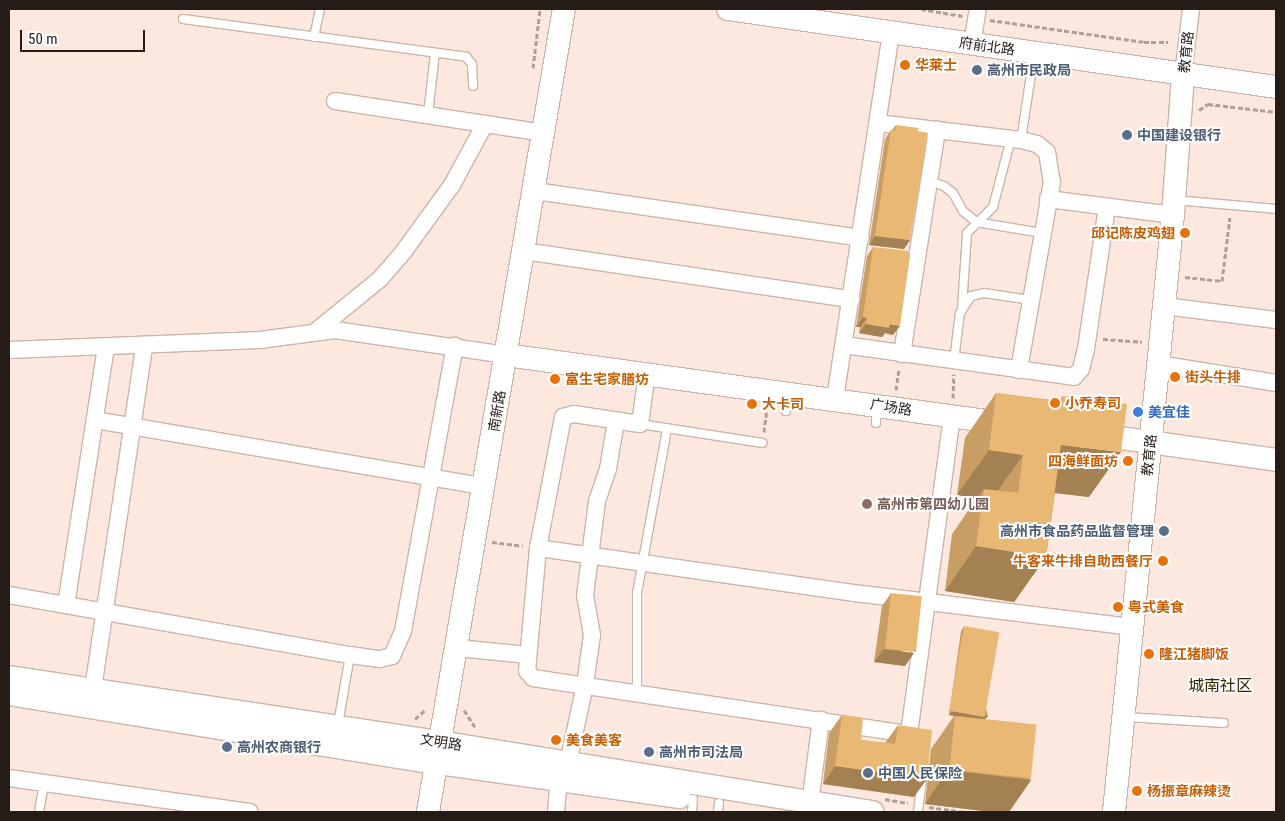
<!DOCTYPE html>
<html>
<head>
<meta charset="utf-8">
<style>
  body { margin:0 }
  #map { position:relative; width:1285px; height:821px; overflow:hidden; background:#fce8de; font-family:"Roboto Condensed","Noto Sans SC",sans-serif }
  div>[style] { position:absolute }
  .path>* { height:3px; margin-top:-1.5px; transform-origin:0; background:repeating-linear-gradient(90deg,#af9f97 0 5px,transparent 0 7.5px) }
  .roads { filter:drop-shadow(1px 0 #ccb4a8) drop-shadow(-1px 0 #ccb4a8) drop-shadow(0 1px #ccb4a8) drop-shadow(0 -1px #ccb4a8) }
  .lane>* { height:8px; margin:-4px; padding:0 4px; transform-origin:4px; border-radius:4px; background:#fff }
  .street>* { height:16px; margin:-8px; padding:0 8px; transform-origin:8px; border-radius:8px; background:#fff }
  .secondary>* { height:22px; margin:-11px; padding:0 11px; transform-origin:11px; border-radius:11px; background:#fff }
  .wall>* { inset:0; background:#c99e65 }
  .shaded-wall>* { inset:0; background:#a48152 }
  .building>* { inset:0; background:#eab875; transform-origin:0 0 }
  .dots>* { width:14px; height:14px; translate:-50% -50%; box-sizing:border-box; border:2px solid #fff; border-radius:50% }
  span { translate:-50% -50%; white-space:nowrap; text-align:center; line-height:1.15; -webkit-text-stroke:4px #fff; paint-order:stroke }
  .street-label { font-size:14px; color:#251c17 }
  .food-label { font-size:14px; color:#c56008; font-weight:700 }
  .left { translate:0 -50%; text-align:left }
  .right { translate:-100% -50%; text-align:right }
  .service-label { font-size:14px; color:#4e5e75; font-weight:700 }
  .shop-label { font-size:14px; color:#366cbe; font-weight:700 }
  .education-label { font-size:14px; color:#785e54; font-weight:700 }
  .quarter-label { font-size:16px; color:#362600 }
  .frame { position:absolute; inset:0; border:10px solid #251c17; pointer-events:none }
  .scale { position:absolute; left:20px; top:30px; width:125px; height:22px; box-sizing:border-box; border:2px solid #251c17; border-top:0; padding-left:6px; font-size:15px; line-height:18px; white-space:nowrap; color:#251c17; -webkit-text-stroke:4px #fff; paint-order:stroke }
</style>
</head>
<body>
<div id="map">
  <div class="path">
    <div style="left:921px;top:9px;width:42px;rotate:9.7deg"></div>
    <div style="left:990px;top:20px;width:156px;rotate:8.1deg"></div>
    <div style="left:1144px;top:42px;width:24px"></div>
    <div style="left:533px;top:68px;width:59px;rotate:-83.2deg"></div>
    <div style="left:1199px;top:110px;width:11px;rotate:-34deg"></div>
    <div style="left:1208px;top:104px;width:68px;rotate:6.7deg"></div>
    <div style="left:1185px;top:277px;width:37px;rotate:6deg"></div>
    <div style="left:1222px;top:281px;width:64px;rotate:-82.9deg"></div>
    <div style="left:1103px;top:339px;width:39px;rotate:4deg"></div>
    <div style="left:896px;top:390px;width:21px;rotate:-82deg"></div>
    <div style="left:953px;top:398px;width:24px;rotate:-88deg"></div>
    <div style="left:764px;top:432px;width:23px;rotate:-83deg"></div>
    <div style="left:492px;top:542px;width:31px;rotate:7deg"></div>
    <div style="left:464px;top:710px;width:20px;rotate:57deg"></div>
    <div style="left:415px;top:719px;width:13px;rotate:-42deg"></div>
    <div style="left:885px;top:799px;width:23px;rotate:10deg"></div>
    <div style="left:929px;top:807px;width:37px;rotate:8deg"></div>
  </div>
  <div class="roads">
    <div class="lane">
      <div style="left:183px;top:19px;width:286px;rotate:7.6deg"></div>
      <div style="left:466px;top:57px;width:9px;rotate:49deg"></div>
      <div style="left:472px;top:64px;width:22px;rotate:87deg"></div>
      <div style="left:314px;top:37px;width:29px;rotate:-78deg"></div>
      <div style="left:428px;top:115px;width:62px;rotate:-83.6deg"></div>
      <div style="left:1021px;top:140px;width:86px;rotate:-81.3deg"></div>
      <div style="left:929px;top:181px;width:16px;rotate:18deg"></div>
      <div style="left:944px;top:186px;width:11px;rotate:38deg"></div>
      <div style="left:953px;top:193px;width:21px;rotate:61deg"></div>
      <div style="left:963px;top:211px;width:17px;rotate:40deg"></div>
      <div style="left:976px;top:222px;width:67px;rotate:9.5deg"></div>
      <div style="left:1176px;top:200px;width:100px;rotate:5.1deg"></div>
      <div style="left:962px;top:307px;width:74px;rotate:-86.1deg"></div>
      <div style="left:967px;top:233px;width:37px;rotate:-45deg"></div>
      <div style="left:993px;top:207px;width:70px;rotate:-75.2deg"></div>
      <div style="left:954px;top:361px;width:48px;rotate:-82.9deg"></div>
      <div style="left:960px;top:313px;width:20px;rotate:-57deg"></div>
      <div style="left:971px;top:296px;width:13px;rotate:-13deg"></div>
      <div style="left:984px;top:293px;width:48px;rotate:8.5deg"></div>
      <div style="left:786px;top:411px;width:15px;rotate:-86deg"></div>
      <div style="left:876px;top:423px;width:16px;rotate:-90deg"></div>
      <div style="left:640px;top:424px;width:124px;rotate:8.8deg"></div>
      <div style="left:637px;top:693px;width:100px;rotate:-90deg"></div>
      <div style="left:637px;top:593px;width:167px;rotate:-79.6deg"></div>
      <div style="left:1126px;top:717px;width:98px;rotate:3.5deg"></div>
      <div style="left:338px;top:724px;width:70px;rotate:-80.1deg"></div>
      <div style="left:39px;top:812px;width:29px;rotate:-80deg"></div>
      <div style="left:692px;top:812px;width:13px;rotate:-86deg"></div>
      <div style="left:718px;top:812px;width:9px;rotate:-84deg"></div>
      <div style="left:918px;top:812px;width:35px;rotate:-83deg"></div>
    </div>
    <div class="street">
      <div style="left:972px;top:45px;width:36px;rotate:-81deg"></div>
      <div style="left:1183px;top:75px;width:66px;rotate:-83.1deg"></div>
      <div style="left:335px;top:101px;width:210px;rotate:8.7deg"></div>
      <div style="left:878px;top:123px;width:144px;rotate:6.8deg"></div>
      <div style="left:1021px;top:140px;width:16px;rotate:14deg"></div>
      <div style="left:1037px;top:144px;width:13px;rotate:39deg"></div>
      <div style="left:1047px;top:152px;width:30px;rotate:81deg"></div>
      <div style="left:1052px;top:182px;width:191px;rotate:100deg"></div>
      <div style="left:535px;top:191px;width:329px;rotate:8.2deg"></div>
      <div style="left:1048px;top:199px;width:126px;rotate:7.3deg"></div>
      <div style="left:524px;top:251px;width:331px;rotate:8.4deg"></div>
      <div style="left:1164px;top:306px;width:113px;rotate:7.1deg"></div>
      <div style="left:315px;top:332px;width:84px;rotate:-39.2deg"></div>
      <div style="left:380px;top:279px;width:37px;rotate:-49deg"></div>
      <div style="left:404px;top:251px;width:82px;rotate:-54deg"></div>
      <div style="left:452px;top:185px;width:69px;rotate:-61.6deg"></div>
      <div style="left:844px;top:345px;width:232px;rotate:7.9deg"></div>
      <div style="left:1074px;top:377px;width:11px;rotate:-49deg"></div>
      <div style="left:1081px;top:369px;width:21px;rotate:-76deg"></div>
      <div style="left:1086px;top:349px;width:144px;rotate:-81.6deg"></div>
      <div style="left:9px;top:350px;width:251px;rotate:-2.3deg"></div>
      <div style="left:260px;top:340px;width:76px;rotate:-7.6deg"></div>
      <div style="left:335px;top:330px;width:173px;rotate:8.3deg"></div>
      <div style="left:902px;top:354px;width:227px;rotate:-81.1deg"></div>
      <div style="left:1158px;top:364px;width:120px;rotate:9.1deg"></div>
      <div style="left:647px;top:373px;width:51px;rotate:97.8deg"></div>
      <div style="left:640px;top:424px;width:67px;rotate:-171.4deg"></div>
      <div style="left:574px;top:414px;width:11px;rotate:165deg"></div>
      <div style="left:563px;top:417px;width:133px;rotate:100.8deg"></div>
      <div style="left:538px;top:548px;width:123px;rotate:95.1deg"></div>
      <div style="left:527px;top:671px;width:9px;rotate:49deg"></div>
      <div style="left:533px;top:678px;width:380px;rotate:8.5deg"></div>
      <div style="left:909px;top:734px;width:320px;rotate:-82.3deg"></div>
      <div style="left:835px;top:399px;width:371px;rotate:-81.3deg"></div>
      <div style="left:95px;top:420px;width:394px;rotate:9.7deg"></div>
      <div style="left:538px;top:548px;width:328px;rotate:8.1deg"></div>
      <div style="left:863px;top:594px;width:272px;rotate:7deg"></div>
      <div style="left:9px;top:595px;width:346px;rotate:10deg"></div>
      <div style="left:350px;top:655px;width:30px;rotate:8deg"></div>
      <div style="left:380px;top:659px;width:12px;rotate:-14deg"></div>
      <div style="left:392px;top:656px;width:27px;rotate:-66deg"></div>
      <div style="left:403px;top:631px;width:290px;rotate:-79.7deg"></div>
      <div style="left:66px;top:605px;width:261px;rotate:-81.2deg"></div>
      <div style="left:457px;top:648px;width:71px;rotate:5.6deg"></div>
      <div style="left:93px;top:689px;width:347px;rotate:-81.5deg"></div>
      <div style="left:568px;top:763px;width:80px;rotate:-77.7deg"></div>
      <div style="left:585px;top:685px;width:50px;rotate:-82deg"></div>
      <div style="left:592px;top:635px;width:40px;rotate:-100deg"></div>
      <div style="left:585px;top:596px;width:96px;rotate:-82.8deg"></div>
      <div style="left:597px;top:501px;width:34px;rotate:-71deg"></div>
      <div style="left:608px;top:469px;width:49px;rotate:-80.5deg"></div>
      <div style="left:9px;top:778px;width:243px;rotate:8deg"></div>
      <div style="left:810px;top:803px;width:84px;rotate:-82.5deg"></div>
      <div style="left:556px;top:812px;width:32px;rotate:-85deg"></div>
    </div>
    <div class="secondary">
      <div style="left:728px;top:9px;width:554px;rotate:8.1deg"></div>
      <div style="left:506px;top:355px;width:507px;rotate:7.83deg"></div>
      <div style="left:1092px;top:434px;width:186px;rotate:8deg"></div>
      <div style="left:9px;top:677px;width:436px;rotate:8.6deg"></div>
      <div style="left:440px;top:742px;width:438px;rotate:9.2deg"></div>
      <div style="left:9px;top:694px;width:434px;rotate:9.2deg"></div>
      <div style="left:437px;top:763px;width:245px;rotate:8deg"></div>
      <div style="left:428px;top:812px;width:814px;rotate:-80.39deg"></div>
      <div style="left:1114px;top:812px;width:600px;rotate:-84.36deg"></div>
      <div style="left:1173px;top:215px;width:140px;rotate:-85.9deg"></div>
    </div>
  </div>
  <div class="wall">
    <div style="clip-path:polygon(896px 125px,910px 240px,904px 249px,869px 245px,885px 139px,891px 130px,892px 130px)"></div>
    <div style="clip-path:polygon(873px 247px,893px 335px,885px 333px,882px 337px,859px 333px,860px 327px,856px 327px,867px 256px)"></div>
    <div style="clip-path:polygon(996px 393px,1059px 401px,1063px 396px,1089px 497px,1055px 493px,1046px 557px,1014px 602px,945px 591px,952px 534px,977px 498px,957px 495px,965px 438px)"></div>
    <div style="clip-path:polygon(891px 593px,905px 666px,874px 662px,882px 606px)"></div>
    <div style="clip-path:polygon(964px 626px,988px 716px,985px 719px,1031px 780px,1009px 812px,992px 812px,925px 804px,931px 749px,954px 716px,949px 715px,961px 631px)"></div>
    <div style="clip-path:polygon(842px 715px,861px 740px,885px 743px,898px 725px,914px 797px,823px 784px,829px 733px)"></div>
  </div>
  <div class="shaded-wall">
    <div style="clip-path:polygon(875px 236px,910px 240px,904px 249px,869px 245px)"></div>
    <div style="clip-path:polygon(863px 317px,867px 318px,860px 327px,856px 327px)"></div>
    <div style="clip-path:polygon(866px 324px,890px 324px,900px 326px,893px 335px,885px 333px,882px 337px,859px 333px)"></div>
    <div style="clip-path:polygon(1061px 445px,1121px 452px,1089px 497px,1030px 490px)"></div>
    <div style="clip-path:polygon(989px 450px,1023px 455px,991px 500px,984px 489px,977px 498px,957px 495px)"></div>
    <div style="clip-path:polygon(976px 546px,1046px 557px,1014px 602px,945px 591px)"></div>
    <div style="clip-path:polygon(884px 649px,914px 653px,905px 666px,874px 662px)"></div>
    <div style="clip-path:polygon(952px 711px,988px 716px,984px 720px,949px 715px)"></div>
    <div style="clip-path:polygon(835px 766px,927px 779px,914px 797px,823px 784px)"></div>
    <div style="clip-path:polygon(948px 770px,1031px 780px,1009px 812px,992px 812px,925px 804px)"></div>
  </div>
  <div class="building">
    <div style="clip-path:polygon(896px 125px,919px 128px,918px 131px,928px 133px,910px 240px,875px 236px,891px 130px,895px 131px)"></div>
    <div style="clip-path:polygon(873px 247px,908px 251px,910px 256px,900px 326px,890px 324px,889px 328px,866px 324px,867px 318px,863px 317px)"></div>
    <div style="clip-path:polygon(996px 393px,1062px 402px,1063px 396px,1127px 404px,1121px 452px,1061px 445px,1046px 557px,976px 546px,984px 489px,1018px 493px,1023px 455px,989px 450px)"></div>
    <div style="left:891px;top:593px;width:31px;height:56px;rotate:6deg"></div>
    <div style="left:964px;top:626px;width:36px;height:86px;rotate:10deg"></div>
    <div style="clip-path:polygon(842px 715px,863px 718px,861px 740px,895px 744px,898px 725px,932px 730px,927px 779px,835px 766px)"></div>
    <div style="left:955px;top:716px;width:82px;height:54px;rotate:6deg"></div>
  </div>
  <div class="dots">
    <div style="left:905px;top:65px;background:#e8710a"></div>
    <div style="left:977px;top:70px;background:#5c6f8a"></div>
    <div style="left:1127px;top:135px;background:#5c6f8a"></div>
    <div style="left:1185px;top:233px;background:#e8710a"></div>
    <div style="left:1175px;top:377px;background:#e8710a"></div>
    <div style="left:555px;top:379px;background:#e8710a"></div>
    <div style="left:1055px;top:403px;background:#e8710a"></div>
    <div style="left:752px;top:404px;background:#e8710a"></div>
    <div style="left:1138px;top:412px;background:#3f7fe0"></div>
    <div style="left:1128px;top:461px;background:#e8710a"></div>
    <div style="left:867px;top:504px;background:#8d6e63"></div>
    <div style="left:1164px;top:531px;background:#5c6f8a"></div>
    <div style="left:1163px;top:561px;background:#e8710a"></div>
    <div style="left:1118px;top:607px;background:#e8710a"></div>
    <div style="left:1149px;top:654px;background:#e8710a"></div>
    <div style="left:556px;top:740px;background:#e8710a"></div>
    <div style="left:227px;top:747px;background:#5c6f8a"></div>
    <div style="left:649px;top:752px;background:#5c6f8a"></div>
    <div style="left:868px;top:773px;background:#5c6f8a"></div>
    <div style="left:1137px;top:791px;background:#e8710a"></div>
  </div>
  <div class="street-label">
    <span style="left:987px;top:46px;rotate:8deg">府前北路</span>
    <span style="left:1186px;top:52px;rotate:-84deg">教育路</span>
    <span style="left:891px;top:407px;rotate:9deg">广场路</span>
    <span style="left:497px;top:411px;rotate:-80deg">南新路</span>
    <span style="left:1149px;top:455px;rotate:-84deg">教育路</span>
    <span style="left:441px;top:742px;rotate:9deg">文明路</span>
  </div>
  <div class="food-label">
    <span class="left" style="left:915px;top:65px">华莱士</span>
    <span class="right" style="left:1175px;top:233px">邱记陈皮鸡翅</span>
    <span class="left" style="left:1185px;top:377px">街头牛排</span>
    <span class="left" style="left:565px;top:379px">富生宅家膳坊</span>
    <span class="left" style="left:1065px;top:403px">小乔寿司</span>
    <span class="left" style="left:762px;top:404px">大卡司</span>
    <span class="right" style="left:1118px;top:461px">四海鲜面坊</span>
    <span class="right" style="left:1153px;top:561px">牛客来牛排自助西餐厅</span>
    <span class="left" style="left:1128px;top:607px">粤式美食</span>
    <span class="left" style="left:1159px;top:654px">隆江猪脚饭</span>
    <span class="left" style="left:566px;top:740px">美食美客</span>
    <span class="left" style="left:1147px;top:791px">杨振章麻辣烫</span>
  </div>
  <div class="service-label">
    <span class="left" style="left:987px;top:70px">高州市民政局</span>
    <span class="left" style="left:1137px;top:135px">中国建设银行</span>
    <span class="right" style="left:1154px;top:531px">高州市食品药品监督管理</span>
    <span class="left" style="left:237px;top:747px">高州农商银行</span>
    <span class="left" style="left:659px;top:752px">高州市司法局</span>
    <span class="left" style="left:878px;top:773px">中国人民保险</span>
  </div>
  <div class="shop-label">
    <span class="left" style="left:1148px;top:412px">美宜佳</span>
  </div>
  <div class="education-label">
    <span class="left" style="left:877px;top:504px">高州市第四幼儿园</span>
  </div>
  <div class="quarter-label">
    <span style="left:1220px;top:686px">城南社区</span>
  </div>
  <div class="frame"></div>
  <div class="scale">50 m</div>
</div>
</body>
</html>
